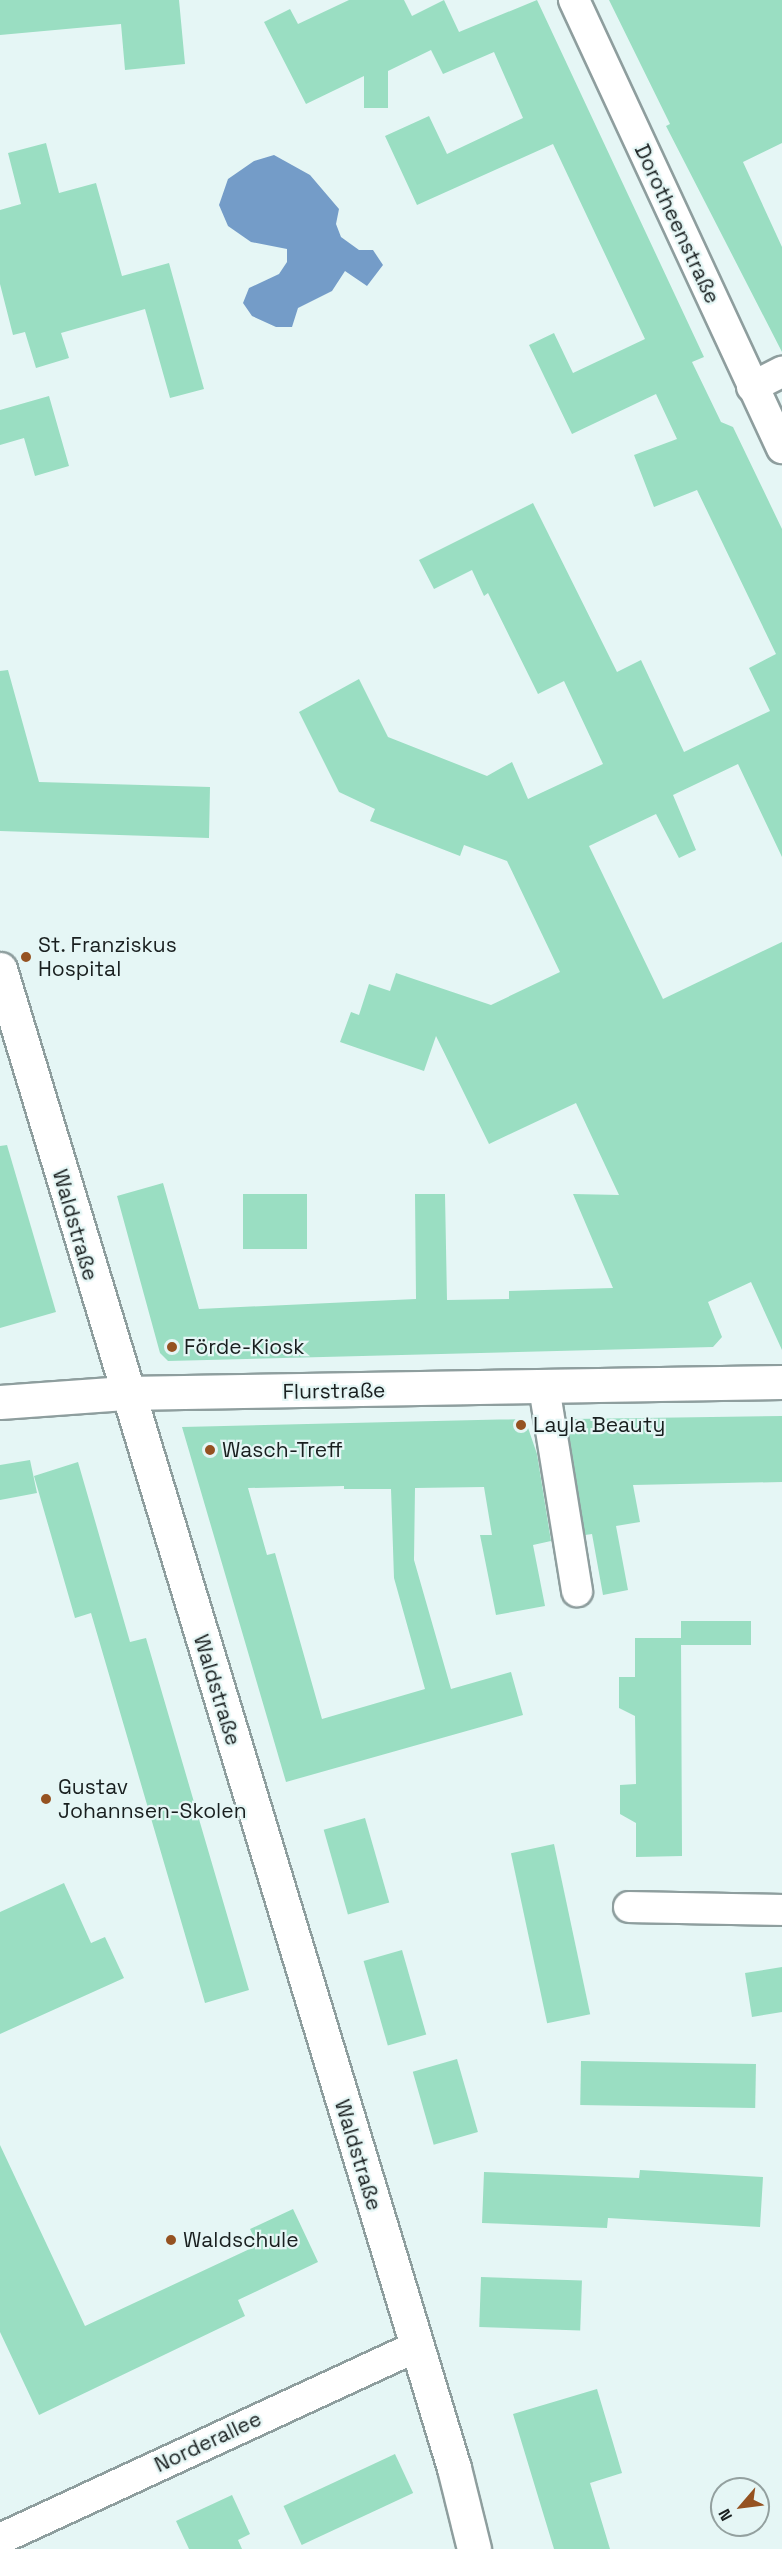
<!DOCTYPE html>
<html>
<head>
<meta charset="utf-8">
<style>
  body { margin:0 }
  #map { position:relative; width:782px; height:2549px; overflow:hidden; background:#e5f6f5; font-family:"Space Grotesk",sans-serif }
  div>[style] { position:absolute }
  .water>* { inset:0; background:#749cc8 }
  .building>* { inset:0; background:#9adec2; transform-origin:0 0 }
  .roads { filter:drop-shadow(2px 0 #8e9e9e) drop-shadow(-2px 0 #8e9e9e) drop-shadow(0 2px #8e9e9e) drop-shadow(0 -2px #8e9e9e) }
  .minor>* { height:30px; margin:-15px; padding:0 15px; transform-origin:15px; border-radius:15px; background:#fff }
  .tertiary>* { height:33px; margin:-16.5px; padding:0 16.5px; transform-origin:16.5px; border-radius:16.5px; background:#fff }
  .secondary>* { height:33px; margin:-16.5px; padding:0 16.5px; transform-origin:16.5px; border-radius:16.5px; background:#fff }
  .dots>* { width:16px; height:16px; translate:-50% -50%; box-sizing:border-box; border:3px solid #e5f6f5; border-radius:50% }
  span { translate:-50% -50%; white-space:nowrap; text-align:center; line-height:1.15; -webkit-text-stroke:4.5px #e5f6f5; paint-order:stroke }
  .street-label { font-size:21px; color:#191f1f }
  .poi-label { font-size:21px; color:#191f1f }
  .left { translate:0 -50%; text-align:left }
  .north { position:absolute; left:710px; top:2477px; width:60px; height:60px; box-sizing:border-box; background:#e5f6f5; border:2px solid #93a09f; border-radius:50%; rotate:242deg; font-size:16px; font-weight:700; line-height:24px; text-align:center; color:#191f1f }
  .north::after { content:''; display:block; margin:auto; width:21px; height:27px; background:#955221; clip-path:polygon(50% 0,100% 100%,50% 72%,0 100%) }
</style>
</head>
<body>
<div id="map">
  <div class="water">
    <div style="clip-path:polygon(274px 155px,310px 175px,339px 209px,336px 224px,341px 237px,359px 250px,373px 250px,383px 265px,367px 286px,345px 271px,332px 291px,298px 308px,292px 327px,276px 327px,252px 316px,243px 303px,249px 288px,279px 274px,287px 262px,287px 249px,251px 242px,228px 226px,219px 205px,228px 179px,254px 161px)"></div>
  </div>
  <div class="building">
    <div style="clip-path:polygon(0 0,179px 0,185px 64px,125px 70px,121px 24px,0 35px)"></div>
    <div style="clip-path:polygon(349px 0,404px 0,412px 16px,444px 0,459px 32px,537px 0,704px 357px,692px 362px,721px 422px,733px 427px,782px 529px,782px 857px,738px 764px,673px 795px,696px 850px,679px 858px,656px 814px,589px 846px,663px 999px,782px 942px,782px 1350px,751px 1282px,708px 1302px,722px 1337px,713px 1347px,168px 1361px,160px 1353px,117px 1196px,163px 1183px,199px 1309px,416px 1299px,415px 1194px,445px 1194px,447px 1300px,509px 1299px,509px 1291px,613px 1288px,573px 1194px,619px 1195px,576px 1103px,489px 1144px,436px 1036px,424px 1071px,340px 1042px,351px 1012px,359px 1015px,369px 984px,390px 991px,396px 973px,491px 1005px,560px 972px,507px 861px,464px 845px,460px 856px,370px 821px,375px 809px,339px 792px,299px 712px,359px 679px,388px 737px,487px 776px,512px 762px,528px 799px,603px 764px,564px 681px,538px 694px,488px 593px,484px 596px,472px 570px,434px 589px,419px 560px,533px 503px,617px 672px,641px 660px,684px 752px,770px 711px,749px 668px,776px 654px,697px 490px,654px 507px,634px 455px,677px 439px,656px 394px,572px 434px,529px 345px,554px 333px,573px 373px,645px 339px,553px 144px,417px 205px,385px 136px,429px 116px,447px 154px,523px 118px,494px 52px,443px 74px,431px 50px,388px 71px,388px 108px,364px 108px,364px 76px,306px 104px,264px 22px,290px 9px,298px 24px)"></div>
    <div style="clip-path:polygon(609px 0,782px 0,782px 143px,743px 162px,782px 247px,782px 352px,666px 126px,670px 124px)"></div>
    <div style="clip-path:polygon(46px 143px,59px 193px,96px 183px,122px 276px,169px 263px,204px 389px,170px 398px,145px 309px,61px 333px,69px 358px,36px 368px,25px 332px,13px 335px,0 284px,0 210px,21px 204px,8px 153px)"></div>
    <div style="clip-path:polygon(49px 396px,69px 466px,35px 476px,24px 438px,0 445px,0 410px)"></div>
    <div style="clip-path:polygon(8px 670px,39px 782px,210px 787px,209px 838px,0 831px,0 671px)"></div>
    <div style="clip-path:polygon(7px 1145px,56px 1312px,0 1328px,0 1146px)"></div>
    <div style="left:243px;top:1194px;width:64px;height:55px"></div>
    <div style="clip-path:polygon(782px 1416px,782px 1482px,633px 1485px,640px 1522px,616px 1526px,628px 1590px,603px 1595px,592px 1534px,585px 1535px,568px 1429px,572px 1419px)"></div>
    <div style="clip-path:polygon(evenodd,525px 1419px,537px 1454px,551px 1541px,533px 1545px,545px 1606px,496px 1615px,480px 1535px,492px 1535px,484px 1487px,415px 1488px,414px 1560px,451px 1689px,511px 1672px,523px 1715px,286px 1782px,182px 1427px,525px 1419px,344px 1486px,344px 1489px,391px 1489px,394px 1578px,425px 1689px,322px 1719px,275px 1553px,267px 1555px,248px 1488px,344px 1486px)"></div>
    <div style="clip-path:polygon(30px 1460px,37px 1493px,0 1500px,0 1465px)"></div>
    <div style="clip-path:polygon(78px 1462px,130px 1642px,146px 1638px,249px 1990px,205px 2003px,91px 1613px,75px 1618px,34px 1476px)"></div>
    <div style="left:681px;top:1621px;width:70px;height:24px"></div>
    <div style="clip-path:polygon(635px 1638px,681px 1638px,682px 1856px,636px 1857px,636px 1823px,620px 1814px,620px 1785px,636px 1784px,635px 1716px,619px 1708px,619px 1677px,635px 1677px)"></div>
    <div style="left:365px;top:1818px;width:88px;height:43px;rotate:74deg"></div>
    <div style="left:554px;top:1844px;width:174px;height:44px;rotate:78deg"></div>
    <div style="clip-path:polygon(64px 1883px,91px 1943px,105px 1937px,124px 1978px,0 2034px,0 1912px)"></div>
    <div style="left:402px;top:1950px;width:88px;height:40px;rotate:74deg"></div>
    <div style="clip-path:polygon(782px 1967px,782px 2012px,752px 2017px,745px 1973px)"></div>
    <div style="left:457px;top:2059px;width:76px;height:46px;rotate:74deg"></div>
    <div style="left:581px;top:2061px;width:175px;height:44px;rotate:1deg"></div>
    <div style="clip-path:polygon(0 2145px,85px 2326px,258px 2245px,250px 2229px,293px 2209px,318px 2262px,238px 2300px,245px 2316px,39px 2415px,0 2332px)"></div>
    <div style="clip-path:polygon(640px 2170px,763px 2177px,760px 2227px,608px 2218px,607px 2228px,482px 2223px,484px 2172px,639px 2178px)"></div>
    <div style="left:481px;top:2277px;width:101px;height:50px;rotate:2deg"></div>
    <div style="clip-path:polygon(597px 2389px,622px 2473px,590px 2483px,610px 2549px,554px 2549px,513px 2414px)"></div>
    <div style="left:395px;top:2454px;width:43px;height:123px;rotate:65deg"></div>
    <div style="clip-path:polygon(232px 2495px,250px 2534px,238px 2540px,242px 2549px,189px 2549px,176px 2521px)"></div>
  </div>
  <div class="roads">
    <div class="minor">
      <div style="left:574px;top:0;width:494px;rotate:65.1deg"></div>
      <div style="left:752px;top:387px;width:34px;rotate:-27deg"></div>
      <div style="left:544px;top:1387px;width:207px;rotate:80.8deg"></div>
      <div style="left:629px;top:1907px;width:153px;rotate:1.1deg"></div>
      <div style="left:0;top:2539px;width:458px;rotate:-24.8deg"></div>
    </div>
    <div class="tertiary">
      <div style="left:0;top:1402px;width:125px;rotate:-4.1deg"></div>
      <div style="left:125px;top:1393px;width:657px;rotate:-0.96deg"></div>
    </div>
    <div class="secondary">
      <div style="left:0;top:969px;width:1566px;rotate:73.15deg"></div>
      <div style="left:454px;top:2468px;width:83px;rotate:76.1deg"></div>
    </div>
  </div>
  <div class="dots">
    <div style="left:26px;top:957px;background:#955221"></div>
    <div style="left:172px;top:1347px;background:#955221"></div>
    <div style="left:521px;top:1425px;background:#955221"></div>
    <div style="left:210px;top:1450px;background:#955221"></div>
    <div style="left:46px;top:1799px;background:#955221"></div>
    <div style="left:171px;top:2240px;background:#955221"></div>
  </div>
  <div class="street-label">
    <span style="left:677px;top:224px;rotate:65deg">Dorotheenstraße</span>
    <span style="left:75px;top:1225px;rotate:74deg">Waldstraße</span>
    <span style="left:334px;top:1391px;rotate:-1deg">Flurstraße</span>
    <span style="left:217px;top:1690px;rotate:73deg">Waldstraße</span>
    <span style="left:358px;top:2155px;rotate:73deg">Waldstraße</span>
    <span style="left:208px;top:2442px;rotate:-25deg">Norderallee</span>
  </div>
  <div class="poi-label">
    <span class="left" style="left:38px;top:957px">St. Franziskus<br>Hospital</span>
    <span class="left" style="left:184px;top:1347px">Förde-Kiosk</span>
    <span class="left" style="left:533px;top:1425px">Layla Beauty</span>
    <span class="left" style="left:222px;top:1450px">Wasch-Treff</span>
    <span class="left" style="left:58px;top:1799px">Gustav<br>Johannsen-Skolen</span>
    <span class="left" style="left:183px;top:2240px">Waldschule</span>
  </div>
  <div class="north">N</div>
</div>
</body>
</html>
